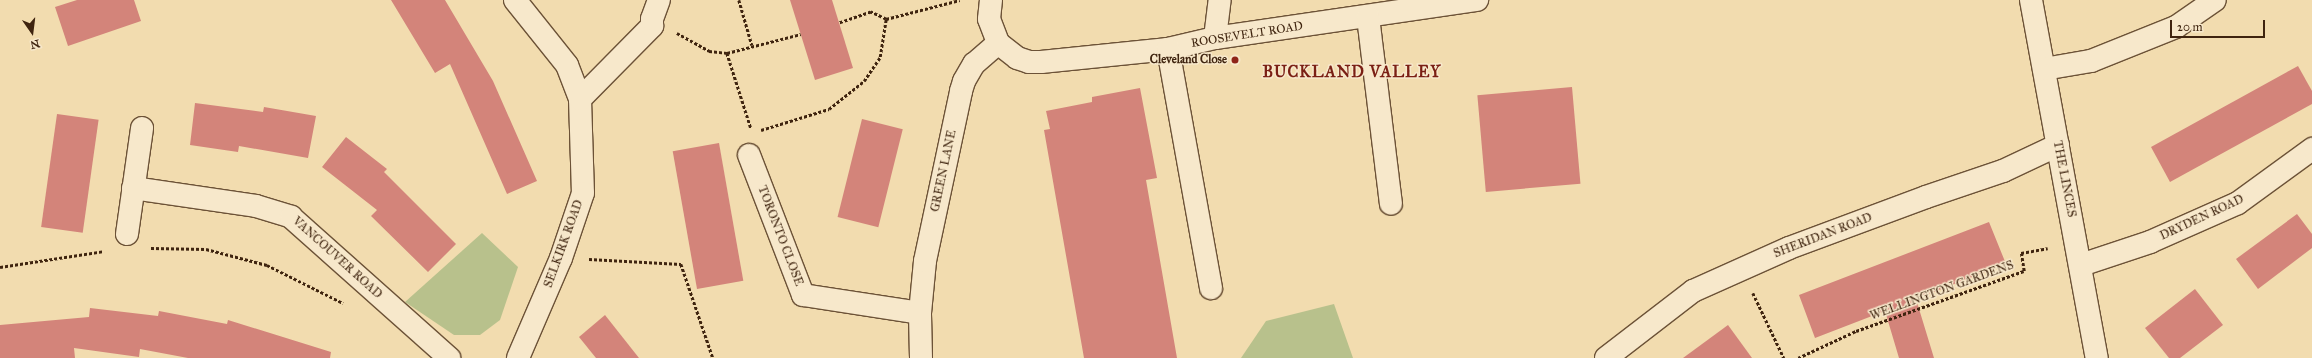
<!DOCTYPE html>
<html>
<head>
<meta charset="utf-8">
<style>
  body { margin:0 }
  #map { position:relative; width:2312px; height:358px; overflow:hidden; background:#f2dcaf; font-family:"IM FELL Great Primer",serif }
  div>[style] { position:absolute }
  .green>* { inset:0; background:#b8c18c }
  .building>* { inset:0; background:#d3847a; transform-origin:0 0 }
  .path>* { height:2.5px; margin-top:-1.25px; transform-origin:0; background:repeating-linear-gradient(90deg,#3f240f 0 3px,transparent 0 5px) }
  .roads { filter:drop-shadow(1px 0 #6c5237) drop-shadow(-1px 0 #6c5237) drop-shadow(0 1px #6c5237) drop-shadow(0 -1px #6c5237) }
  .minor>* { height:22px; margin:-11px; padding:0 11px; transform-origin:11px; border-radius:11px; background:#f7e8cb }
  .dots>* { width:11px; height:11px; translate:-50% -50%; box-sizing:border-box; border:2px solid #f7e8cb; border-radius:50% }
  span { translate:-50% -50%; white-space:nowrap; text-align:center; line-height:1.15; -webkit-text-stroke:3px #f7e8cb; paint-order:stroke }
  .street-label { font-size:12px; color:#3f240f }
  .poi-label { font-size:12px; color:#3f240f; font-weight:700 }
  .right { translate:-100% -50%; text-align:right }
  .district-label { font-size:16px; color:#7a1f14; font-weight:700; letter-spacing:1px }
  .north { position:absolute; left:12px; top:12px; width:40px; height:40px; -webkit-text-stroke:3px #f7e8cb; paint-order:stroke; rotate:166deg; font-size:11px; font-weight:700; line-height:16px; text-align:center; color:#3f240f }
  .north::after { content:''; display:block; margin:auto; width:14px; height:18px; background:#3f240f; clip-path:polygon(50% 0,100% 100%,50% 72%,0 100%) }
  .scale { position:absolute; left:2170px; top:20px; width:95px; height:18px; box-sizing:border-box; border:2px solid #3f240f; border-top:0; padding-left:5px; font-size:12px; line-height:14px; white-space:nowrap; color:#3f240f; -webkit-text-stroke:3px #f7e8cb; paint-order:stroke }
</style>
</head>
<body>
<div id="map">
  <div class="green">
    <div style="clip-path:polygon(482px 233px,518px 267px,500px 320px,480px 335px,454px 335px,405px 302px)"></div>
    <div style="clip-path:polygon(1334px 304px,1353px 358px,1241px 358px,1266px 321px)"></div>
  </div>
  <div class="building">
    <div style="clip-path:polygon(77px 0,134px 0,141px 21px,68px 46px,55px 7px)"></div>
    <div style="clip-path:polygon(391px 0,445px 0,493px 81px,537px 181px,507px 194px,450px 64px,435px 73px)"></div>
    <div style="clip-path:polygon(790px 0,832px 0,853px 68px,815px 80px)"></div>
    <div style="clip-path:polygon(2298px 66px,2312px 91px,2312px 104px,2170px 182px,2151px 147px)"></div>
    <div style="left:1572px;top:87px;width:97px;height:95px;rotate:85deg"></div>
    <div style="clip-path:polygon(1140px 88px,1157px 178px,1146px 180px,1177px 358px,1084px 358px,1044px 130px,1050px 129px,1046px 111px,1092px 102px,1092px 97px)"></div>
    <div style="clip-path:polygon(195px 103px,263px 112px,264px 107px,316px 116px,308px 158px,239px 146px,238px 152px,190px 145px)"></div>
    <div style="left:57px;top:114px;width:42px;height:114px;rotate:8deg"></div>
    <div style="left:862px;top:119px;width:42px;height:101px;rotate:14deg"></div>
    <div style="clip-path:polygon(346px 137px,387px 169px,384px 172px,456px 244px,428px 272px,371px 216px,377px 210px,322px 167px)"></div>
    <div style="left:719px;top:143px;width:140px;height:47px;rotate:80deg"></div>
    <div style="clip-path:polygon(2297px 214px,2312px 234px,2312px 248px,2258px 289px,2236px 259px)"></div>
    <div style="clip-path:polygon(1989px 222px,2006px 264px,1916px 299px,1934px 358px,1899px 358px,1885px 311px,1815px 338px,1799px 295px)"></div>
    <div style="clip-path:polygon(2195px 289px,2223px 325px,2180px 358px,2169px 358px,2145px 328px)"></div>
    <div style="clip-path:polygon(90px 308px,158px 316px,159px 311px,227px 324px,228px 320px,331px 352px,330px 358px,188px 358px,140px 349px,139px 357px,74px 348px,75px 358px,0 358px,0 325px,89px 317px)"></div>
    <div style="clip-path:polygon(605px 315px,639px 358px,596px 358px,579px 337px)"></div>
    <div style="clip-path:polygon(1728px 325px,1752px 358px,1683px 358px)"></div>
  </div>
  <div class="path">
    <div style="left:739px;top:0;width:47px;rotate:73.9deg"></div>
    <div style="left:886px;top:19px;width:76px;rotate:-14.4deg"></div>
    <div style="left:677px;top:33px;width:37px;rotate:29deg"></div>
    <div style="left:709px;top:51px;width:18px;rotate:6deg"></div>
    <div style="left:727px;top:53px;width:79px;rotate:72.3deg"></div>
    <div style="left:727px;top:53px;width:76px;rotate:-14.4deg"></div>
    <div style="left:761px;top:130px;width:71px;rotate:-17.2deg"></div>
    <div style="left:829px;top:109px;width:45px;rotate:-38.7deg"></div>
    <div style="left:864px;top:81px;width:29px;rotate:-56deg"></div>
    <div style="left:880px;top:57px;width:38px;rotate:-81deg"></div>
    <div style="left:886px;top:19px;width:17px;rotate:-155deg"></div>
    <div style="left:871px;top:12px;width:34px;rotate:161deg"></div>
    <div style="left:151px;top:248px;width:55px;rotate:1deg"></div>
    <div style="left:206px;top:249px;width:63px;rotate:14.7deg"></div>
    <div style="left:267px;top:265px;width:85px;rotate:26.6deg"></div>
    <div style="left:589px;top:259px;width:92px;rotate:3.1deg"></div>
    <div style="left:681px;top:264px;width:99px;rotate:71.2deg"></div>
    <div style="left:0;top:267px;width:105px;rotate:-8.7deg"></div>
    <div style="left:1753px;top:293px;width:72px;rotate:64.5deg"></div>
    <div style="left:1798px;top:358px;width:64px;rotate:-25deg"></div>
    <div style="left:1856px;top:331px;width:178px;rotate:-19.7deg"></div>
    <div style="left:2024px;top:271px;width:18px;rotate:-99deg"></div>
    <div style="left:2021px;top:253px;width:27px;rotate:-10deg"></div>
  </div>
  <div class="roads">
    <div class="minor">
      <div style="left:515px;top:0;width:83px;rotate:51.3deg"></div>
      <div style="left:567px;top:65px;width:36px;rotate:69deg"></div>
      <div style="left:580px;top:99px;width:94px;rotate:88.2deg"></div>
      <div style="left:583px;top:193px;width:69px;rotate:108.7deg"></div>
      <div style="left:561px;top:258px;width:109px;rotate:113.3deg"></div>
      <div style="left:991px;top:0;width:19px;rotate:96deg"></div>
      <div style="left:989px;top:19px;width:26px;rotate:69deg"></div>
      <div style="left:998px;top:43px;width:24px;rotate:38deg"></div>
      <div style="left:1017px;top:58px;width:13px;rotate:18deg"></div>
      <div style="left:1029px;top:62px;width:12px"></div>
      <div style="left:1041px;top:62px;width:128px;rotate:-5.8deg"></div>
      <div style="left:1168px;top:49px;width:48px;rotate:-13.2deg"></div>
      <div style="left:1215px;top:38px;width:265px;rotate:-8.3deg"></div>
      <div style="left:2031px;top:0;width:364px;rotate:79.6deg"></div>
      <div style="left:1368px;top:17px;width:188px;rotate:83deg"></div>
      <div style="left:1215px;top:38px;width:38px;rotate:-83deg"></div>
      <div style="left:1168px;top:49px;width:243px;rotate:79.8deg"></div>
      <div style="left:2044px;top:69px;width:48px;rotate:-9.7deg"></div>
      <div style="left:2091px;top:61px;width:92px;rotate:-21.8deg"></div>
      <div style="left:2176px;top:27px;width:47px;rotate:-34.7deg"></div>
      <div style="left:580px;top:99px;width:103px;rotate:-45.4deg"></div>
      <div style="left:652px;top:26px;width:7px;rotate:-90deg"></div>
      <div style="left:652px;top:19px;width:20px;rotate:-70deg"></div>
      <div style="left:749px;top:155px;width:150px;rotate:68.9deg"></div>
      <div style="left:803px;top:295px;width:118px;rotate:8.7deg"></div>
      <div style="left:133px;top:188px;width:124px;rotate:8.3deg"></div>
      <div style="left:256px;top:206px;width:37px;rotate:17deg"></div>
      <div style="left:291px;top:217px;width:212px;rotate:41.7deg"></div>
      <div style="left:127px;top:234px;width:107px;rotate:-81.9deg"></div>
      <div style="left:2081px;top:265px;width:73px;rotate:-18.4deg"></div>
      <div style="left:2150px;top:242px;width:96px;rotate:-23.9deg"></div>
      <div style="left:2238px;top:203px;width:92px;rotate:-36.1deg"></div>
      <div style="left:921px;top:358px;width:45px;rotate:-91.3deg"></div>
      <div style="left:920px;top:313px;width:52px;rotate:-84.5deg"></div>
      <div style="left:925px;top:261px;width:174px;rotate:-78deg"></div>
      <div style="left:961px;top:91px;width:10px;rotate:-73deg"></div>
      <div style="left:964px;top:81px;width:20px;rotate:-60deg"></div>
      <div style="left:974px;top:64px;width:32px;rotate:-41deg"></div>
      <div style="left:1606px;top:358px;width:110px;rotate:-37.6deg"></div>
      <div style="left:1693px;top:291px;width:105px;rotate:-24.1deg"></div>
      <div style="left:1789px;top:248px;width:146px;rotate:-20.4deg"></div>
      <div style="left:1926px;top:197px;width:81px;rotate:-18.7deg"></div>
      <div style="left:2003px;top:171px;width:61px;rotate:-25.3deg"></div>
    </div>
  </div>
  <div class="dots">
    <div style="left:1235px;top:60px;background:#8f2418"></div>
  </div>
  <div class="street-label">
    <span style="left:1247px;top:35px;rotate:-9deg">ROOSEVELT ROAD</span>
    <span style="left:944px;top:171px;rotate:-78deg">GREEN LANE</span>
    <span style="left:2064px;top:179px;rotate:79deg">THE LINCES</span>
    <span style="left:2202px;top:218px;rotate:-25deg">DRYDEN ROAD</span>
    <span style="left:780px;top:236px;rotate:69deg">TORONTO CLOSE</span>
    <span style="left:1823px;top:236px;rotate:-21deg">SHERIDAN ROAD</span>
    <span style="left:564px;top:244px;rotate:-70deg">SELKIRK ROAD</span>
    <span style="left:337px;top:258px;rotate:42deg">VANCOUVER ROAD</span>
    <span style="left:1942px;top:291px;rotate:-20deg">WELLINGTON GARDENS</span>
  </div>
  <div class="poi-label">
    <span class="right" style="left:1227px;top:60px">Cleveland Close</span>
  </div>
  <div class="district-label">
    <span style="left:1352px;top:72px">BUCKLAND VALLEY</span>
  </div>
  <div class="north">N</div>
  <div class="scale">20 m</div>
</div>
</body>
</html>
